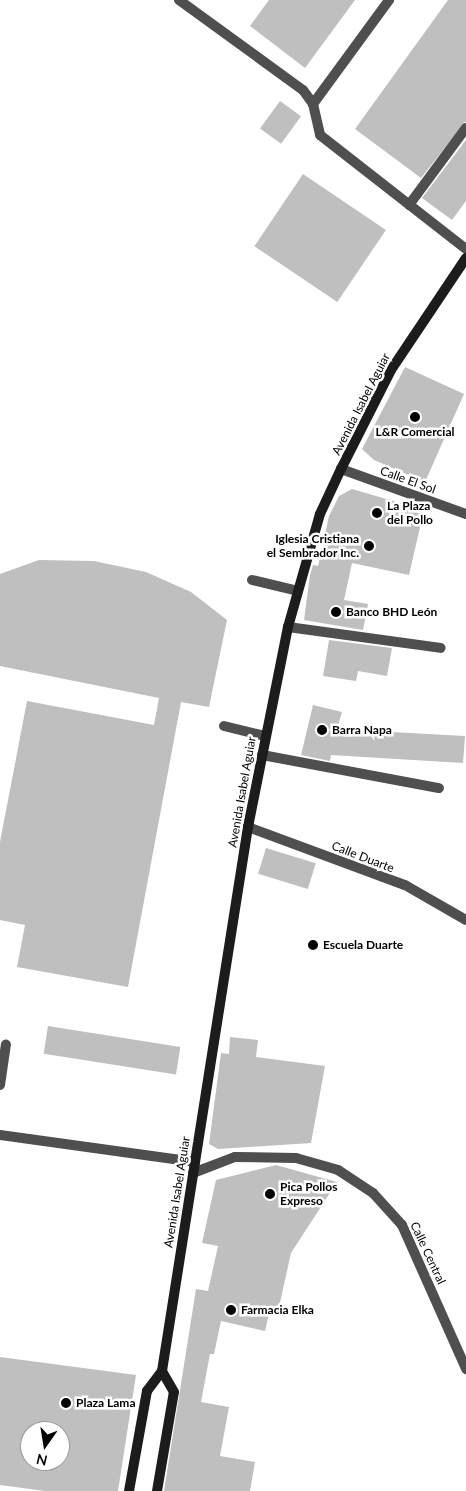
<!DOCTYPE html>
<html>
<head>
<meta charset="utf-8">
<style>
  body { margin:0 }
  #map { position:relative; width:466px; height:1491px; overflow:hidden; background:#fff; font-family:Lato,sans-serif }
  div>[style] { position:absolute }
  .building>* { inset:0; background:#bfbfbf; transform-origin:0 0 }
  .service>* { height:10px; margin:-5px; padding:0 5px; transform-origin:5px; border-radius:5px; background:#4f4f4f }
  .minor>* { height:10px; margin:-5px; padding:0 5px; transform-origin:5px; border-radius:5px; background:#4f4f4f }
  .secondary>* { height:10px; margin:-5px; padding:0 5px; transform-origin:5px; border-radius:5px; background:#1c1c1c }
  .dots>* { width:14px; height:14px; translate:-50% -50%; box-sizing:border-box; border:2px solid #fff; border-radius:50% }
  span { translate:-50% -50%; white-space:nowrap; text-align:center; line-height:1.15; -webkit-text-stroke:5px #fff; paint-order:stroke }
  .street-label { font-size:12px; color:#000 }
  .poi-label { font-size:12px; color:#000; font-weight:700 }
  .left { translate:0 -50%; text-align:left }
  .right { translate:-100% -50%; text-align:right }
  .north { position:absolute; left:20px; top:1421px; width:50px; height:50px; box-sizing:border-box; background:#fff; border:1px solid #999; border-radius:50%; rotate:193deg; font-size:14px; font-weight:700; line-height:20px; text-align:center; color:#000 }
  .north::after { content:''; display:block; margin:auto; width:18px; height:22px; background:#000; clip-path:polygon(50% 0,100% 100%,50% 72%,0 100%) }
</style>
</head>
<body>
<div id="map">
  <div class="building">
    <div style="clip-path:polygon(269px 0,355px 0,305px 68px,250px 26px)"></div>
    <div style="clip-path:polygon(448px 0,466px 0,466px 121px,421px 178px,355px 129px)"></div>
    <div style="left:280px;top:101px;width:26px;height:34px;rotate:36deg"></div>
    <div style="clip-path:polygon(466px 140px,466px 201px,452px 220px,422px 198px)"></div>
    <div style="left:303px;top:174px;width:100px;height:87px;rotate:34deg"></div>
    <div style="clip-path:polygon(405px 367px,464px 394px,425px 482px,374px 460px,362px 449px)"></div>
    <div style="clip-path:polygon(352px 489px,424px 510px,409px 575px,352px 563px,344px 600px,368px 604px,363px 630px,304px 620px,310px 575px,313px 565px,318px 566px,329px 516px,339px 496px)"></div>
    <div style="clip-path:polygon(39px 560px,94px 561px,146px 572px,191px 592px,227px 620px,209px 707px,181px 702px,128px 987px,17px 967px,25px 925px,0 920px,0 842px,27px 701px,154px 725px,159px 698px,0 666px,0 574px)"></div>
    <div style="clip-path:polygon(329px 640px,392px 648px,387px 676px,358px 671px,356px 681px,323px 676px)"></div>
    <div style="clip-path:polygon(313px 705px,342px 712px,337px 729px,465px 736px,463px 763px,331px 755px,330px 761px,301px 755px)"></div>
    <div style="left:266px;top:848px;width:52px;height:27px;rotate:17deg"></div>
    <div style="left:48px;top:1026px;width:134px;height:28px;rotate:9deg"></div>
    <div style="clip-path:polygon(230px 1037px,258px 1040px,256px 1057px,325px 1066px,311px 1143px,218px 1149px,209px 1144px,221px 1053px,229px 1054px)"></div>
    <div style="clip-path:polygon(276px 1165px,337px 1182px,291px 1253px,279px 1307px,271px 1306px,265px 1331px,221px 1321px,214px 1354px,210px 1354px,201px 1402px,229px 1407px,220px 1456px,255px 1462px,250px 1491px,164px 1491px,196px 1289px,208px 1291px,218px 1246px,202px 1243px,216px 1180px)"></div>
    <div style="clip-path:polygon(evenodd,0 1357px,136px 1375px,118px 1491px,45px 1491px,0 1485px,0 1357px,30px 1431px,60px 1431px,60px 1461px,30px 1461px,30px 1431px)"></div>
  </div>
  <div class="service">
    <div style="left:179px;top:0;width:153px;rotate:36deg"></div>
    <div style="left:303px;top:90px;width:17px;rotate:54deg"></div>
    <div style="left:313px;top:104px;width:32px;rotate:77deg"></div>
    <div style="left:320px;top:135px;width:185px;rotate:38deg"></div>
    <div style="left:313px;top:104px;width:129px;rotate:-53.8deg"></div>
    <div style="left:409px;top:205px;width:96px;rotate:-53.5deg"></div>
    <div style="left:252px;top:580px;width:47px;rotate:13.4deg"></div>
    <div style="left:288px;top:627px;width:154px;rotate:7.8deg"></div>
    <div style="left:224px;top:726px;width:42px;rotate:13.7deg"></div>
    <div style="left:262px;top:755px;width:180px;rotate:10.6deg"></div>
    <div style="left:0;top:1085px;width:41px;rotate:-81.7deg"></div>
    <div style="left:0;top:1135px;width:197px;rotate:7.9deg"></div>
  </div>
  <div class="minor">
    <div style="left:341px;top:469px;width:133px;rotate:19.8deg"></div>
    <div style="left:248px;top:827px;width:167px;rotate:20.3deg"></div>
    <div style="left:405px;top:885px;width:70px;rotate:29.8deg"></div>
    <div style="left:193px;top:1173px;width:45px;rotate:-20.9deg"></div>
    <div style="left:235px;top:1157px;width:61px;rotate:0.9deg"></div>
    <div style="left:296px;top:1158px;width:44px;rotate:15.9deg"></div>
    <div style="left:338px;top:1170px;width:42px;rotate:33.3deg"></div>
    <div style="left:373px;top:1193px;width:43px;rotate:47.8deg"></div>
    <div style="left:402px;top:1225px;width:158px;rotate:66deg"></div>
  </div>
  <div class="secondary">
    <div style="left:129px;top:1491px;width:102px;rotate:-79.8deg"></div>
    <div style="left:147px;top:1391px;width:25px;rotate:-53deg"></div>
    <div style="left:162px;top:1371px;width:551px;rotate:-81.02deg"></div>
    <div style="left:248px;top:827px;width:204px;rotate:-78.7deg"></div>
    <div style="left:288px;top:627px;width:117px;rotate:-74.2deg"></div>
    <div style="left:320px;top:514px;width:50px;rotate:-65deg"></div>
    <div style="left:341px;top:469px;width:111px;rotate:-63.2deg"></div>
    <div style="left:391px;top:370px;width:135px;rotate:-56.2deg"></div>
    <div style="left:157px;top:1491px;width:100px;rotate:-80.3deg"></div>
    <div style="left:174px;top:1392px;width:24px;rotate:-120deg"></div>
  </div>
  <div class="dots">
    <div style="left:415px;top:417px;background:#000"></div>
    <div style="left:377px;top:513px;background:#000"></div>
    <div style="left:369px;top:546px;background:#000"></div>
    <div style="left:336px;top:612px;background:#000"></div>
    <div style="left:322px;top:730px;background:#000"></div>
    <div style="left:313px;top:945px;background:#000"></div>
    <div style="left:270px;top:1194px;background:#000"></div>
    <div style="left:231px;top:1310px;background:#000"></div>
    <div style="left:66px;top:1403px;background:#000"></div>
  </div>
  <div class="street-label">
    <span style="left:361px;top:404px;rotate:-63deg">Avenida Isabel Aguiar</span>
    <span style="left:408px;top:480px;rotate:20deg">Calle El Sol</span>
    <span style="left:242px;top:792px;rotate:-80deg">Avenida Isabel Aguiar</span>
    <span style="left:363px;top:857px;rotate:21deg">Calle Duarte</span>
    <span style="left:177px;top:1192px;rotate:-81deg">Avenida Isabel Aguiar</span>
    <span style="left:428px;top:1253px;rotate:65deg">Calle Central</span>
  </div>
  <div class="poi-label">
    <span style="left:415px;top:432px">L&amp;R Comercial</span>
    <span class="left" style="left:387px;top:513px">La Plaza<br>del Pollo</span>
    <span class="right" style="left:359px;top:546px">Iglesia Cristiana<br>el Sembrador Inc.</span>
    <span class="left" style="left:346px;top:612px">Banco BHD León</span>
    <span class="left" style="left:332px;top:730px">Barra Napa</span>
    <span class="left" style="left:323px;top:945px">Escuela Duarte</span>
    <span class="left" style="left:280px;top:1194px">Pica Pollos<br>Expreso</span>
    <span class="left" style="left:241px;top:1310px">Farmacia Elka</span>
    <span class="left" style="left:76px;top:1403px">Plaza Lama</span>
  </div>
  <div class="north">N</div>
</div>
</body>
</html>
